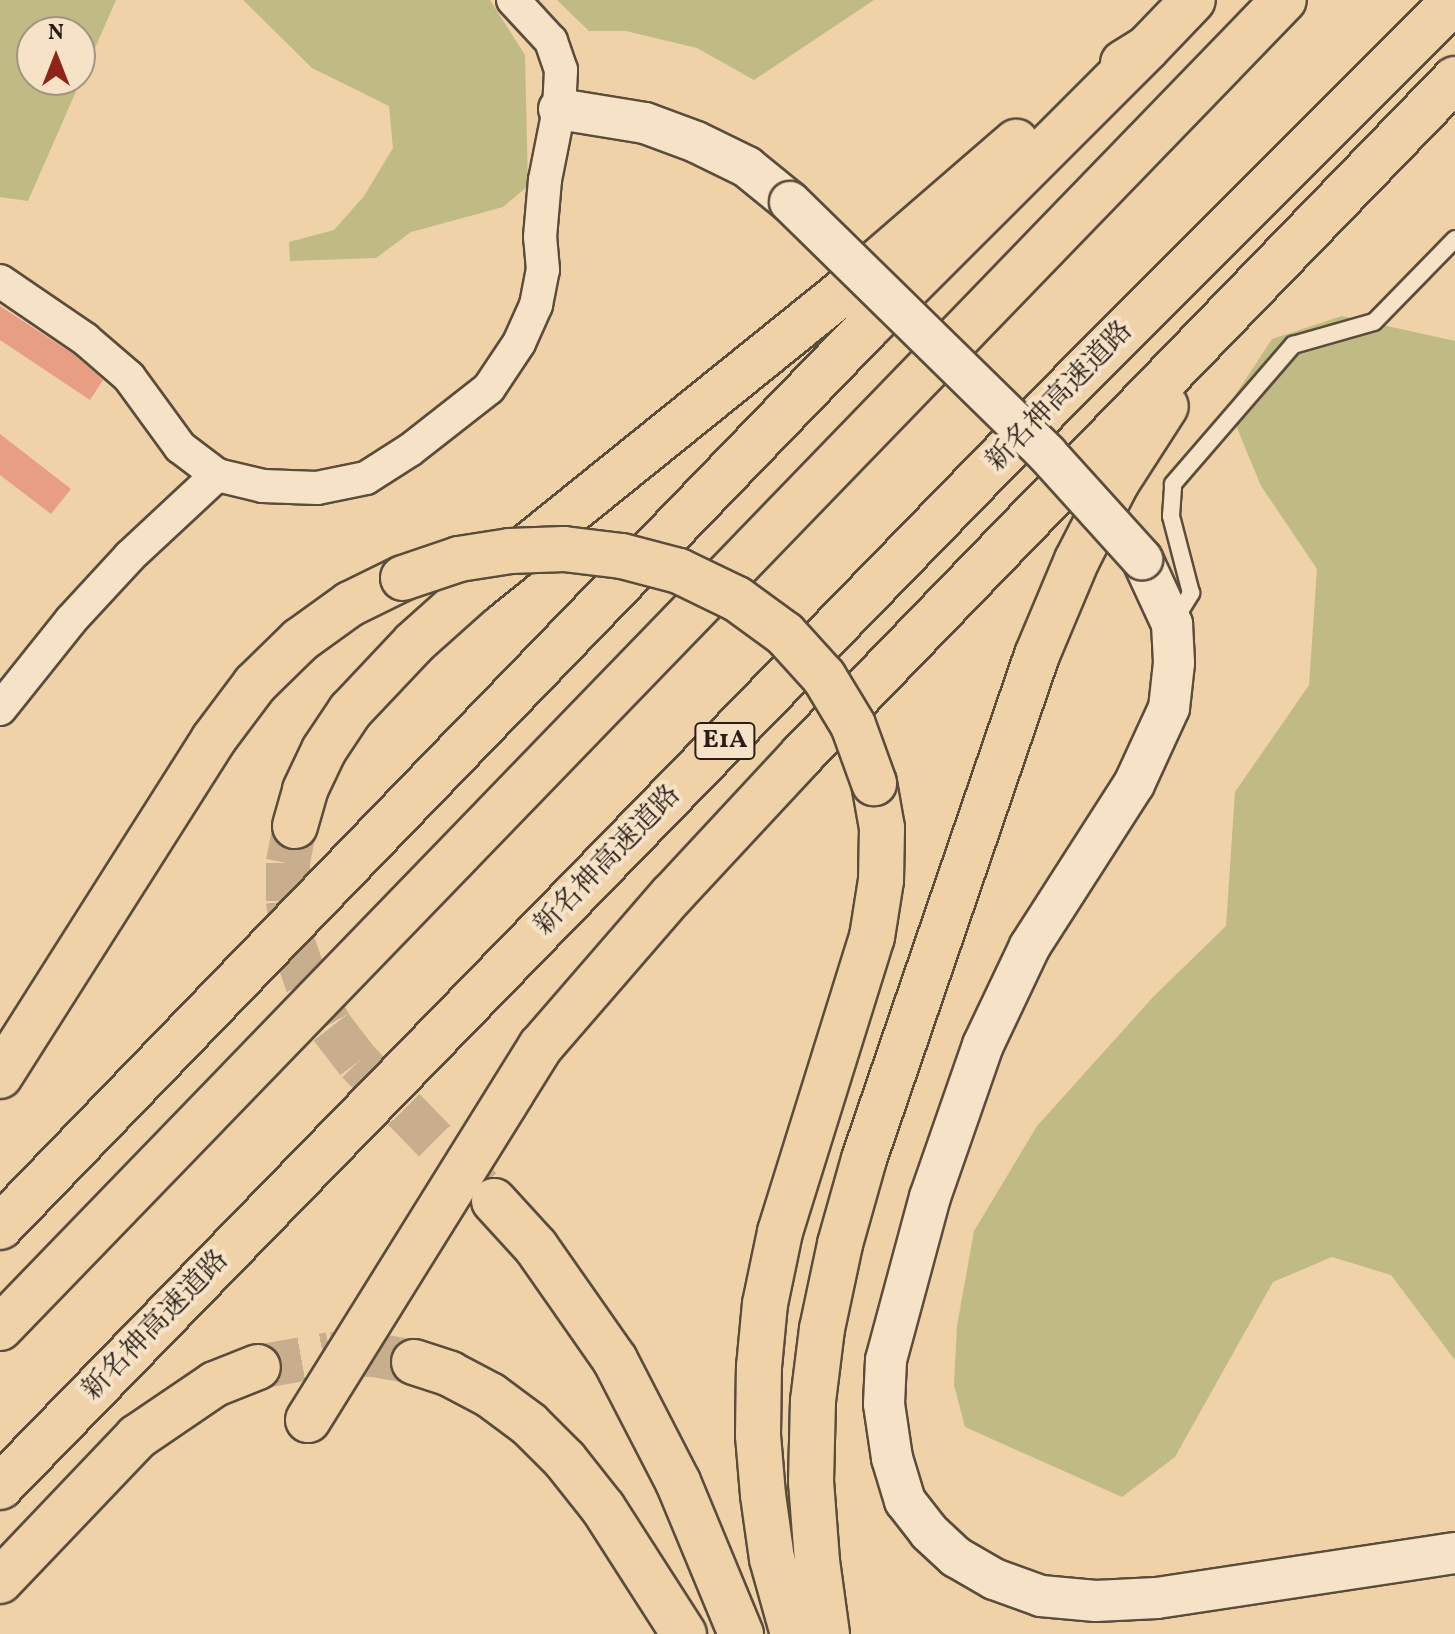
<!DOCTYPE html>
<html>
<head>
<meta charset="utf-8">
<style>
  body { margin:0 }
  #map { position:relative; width:1455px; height:1634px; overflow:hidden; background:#f0d2a9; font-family:Vollkorn,"Noto Serif JP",serif }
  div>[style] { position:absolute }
  .green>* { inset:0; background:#c0ba84 }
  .building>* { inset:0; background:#e89e83 }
  .motorway-tunnel>* { height:44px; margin-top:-22px; transform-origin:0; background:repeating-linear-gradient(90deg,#c8ae8c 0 44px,transparent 0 66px) }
  .roads { filter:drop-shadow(2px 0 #5b4c3c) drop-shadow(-2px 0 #5b4c3c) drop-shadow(0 2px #5b4c3c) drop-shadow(0 -2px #5b4c3c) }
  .service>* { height:16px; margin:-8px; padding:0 8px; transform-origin:8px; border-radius:8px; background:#f5e2c7 }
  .minor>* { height:32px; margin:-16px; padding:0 16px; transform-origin:16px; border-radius:16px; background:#f5e2c7 }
  .tertiary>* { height:40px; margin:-20px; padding:0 20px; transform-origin:20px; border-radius:20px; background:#f5e2c7 }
  .motorway>* { height:44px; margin:-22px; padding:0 22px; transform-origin:22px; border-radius:22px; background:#f0d2a9 }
  .bridges { filter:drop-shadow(2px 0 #5b4c3c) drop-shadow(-2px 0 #5b4c3c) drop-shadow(0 2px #5b4c3c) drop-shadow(0 -2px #5b4c3c) }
  .tertiary-bridge>* { height:40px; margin:-20px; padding:0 20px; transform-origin:20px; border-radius:20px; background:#f5e2c7 }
  .motorway-bridge>* { height:44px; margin:-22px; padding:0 22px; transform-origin:22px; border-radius:22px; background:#f0d2a9 }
  span { translate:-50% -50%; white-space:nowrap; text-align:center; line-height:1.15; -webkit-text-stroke:8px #f5e2c7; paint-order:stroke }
  .shield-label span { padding:2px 6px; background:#f5e2c7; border:2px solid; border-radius:6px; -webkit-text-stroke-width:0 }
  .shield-label { font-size:26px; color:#291f18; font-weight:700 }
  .street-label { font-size:28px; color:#291f18 }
  .north { position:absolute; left:16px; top:16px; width:80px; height:80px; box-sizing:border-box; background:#f5e2c7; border:2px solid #a39481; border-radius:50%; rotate:0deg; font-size:22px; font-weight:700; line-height:32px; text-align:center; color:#291f18 }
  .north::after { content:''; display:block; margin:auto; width:28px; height:36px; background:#8f2418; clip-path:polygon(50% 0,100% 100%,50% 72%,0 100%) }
</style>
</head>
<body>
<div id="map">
  <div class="green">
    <div style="clip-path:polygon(evenodd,0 0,116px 0,28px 201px,0 197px,0 0,32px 32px,80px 32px,80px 80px,32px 80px,32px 32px)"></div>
    <div style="clip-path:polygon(243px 0,490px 0,525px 55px,528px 186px,503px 207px,411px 232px,376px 258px,290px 261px,289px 242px,334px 230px,364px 196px,393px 148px,389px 106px,312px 68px)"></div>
    <div style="clip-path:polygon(557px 0,874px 0,754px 80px,697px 48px,626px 31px,589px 31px)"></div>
    <div style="clip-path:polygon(1342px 316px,1455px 341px,1455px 1360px,1391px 1275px,1332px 1257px,1273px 1282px,1175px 1457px,1122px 1497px,965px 1427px,954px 1385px,957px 1326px,974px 1231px,1037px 1126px,1154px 996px,1226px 926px,1235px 792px,1309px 685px,1317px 569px,1261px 486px,1228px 406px,1272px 339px)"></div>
  </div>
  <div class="building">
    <div style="clip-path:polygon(0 306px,75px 355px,103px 380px,90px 400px,0 340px)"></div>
    <div style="clip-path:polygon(0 434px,71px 489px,51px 514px,0 475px)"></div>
  </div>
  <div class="motorway-tunnel">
    <div style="left:295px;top:826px;width:38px;rotate:101deg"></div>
    <div style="left:288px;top:863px;width:38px;rotate:90deg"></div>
    <div style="left:288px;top:901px;width:42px;rotate:83.2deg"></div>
    <div style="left:293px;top:943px;width:46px;rotate:70.8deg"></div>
    <div style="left:308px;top:986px;width:47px;rotate:60.7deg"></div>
    <div style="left:331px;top:1027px;width:44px;rotate:52.4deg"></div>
    <div style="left:358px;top:1062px;width:188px;rotate:45.9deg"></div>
    <div style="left:258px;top:1367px;width:73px;rotate:-10.2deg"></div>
    <div style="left:330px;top:1354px;width:44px;rotate:1.3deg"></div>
    <div style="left:374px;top:1355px;width:41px;rotate:9.9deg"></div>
  </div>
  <div class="roads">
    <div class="service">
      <div style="left:1175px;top:619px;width:31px;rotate:-58deg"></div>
      <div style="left:1191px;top:593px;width:80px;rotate:-104.6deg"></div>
      <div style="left:1171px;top:516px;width:32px;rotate:-86deg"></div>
      <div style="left:1173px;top:484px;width:184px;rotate:-49.2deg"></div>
      <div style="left:1293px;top:345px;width:84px;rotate:-15.9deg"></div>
      <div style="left:1374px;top:322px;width:116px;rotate:-45.7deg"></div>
    </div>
    <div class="minor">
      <div style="left:0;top:281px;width:103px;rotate:34.3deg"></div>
      <div style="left:85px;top:339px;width:58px;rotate:40.8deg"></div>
      <div style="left:129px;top:377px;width:87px;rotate:53.9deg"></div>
      <div style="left:180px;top:447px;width:46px;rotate:37.1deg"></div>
      <div style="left:217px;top:475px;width:47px;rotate:13.4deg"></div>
      <div style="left:263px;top:486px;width:54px;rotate:2.1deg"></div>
      <div style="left:317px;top:488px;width:50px;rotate:-11.5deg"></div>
      <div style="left:366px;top:478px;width:52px;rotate:-32.5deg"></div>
      <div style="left:410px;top:450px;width:100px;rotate:-38.1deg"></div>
      <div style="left:489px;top:388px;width:54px;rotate:-56.3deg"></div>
      <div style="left:519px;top:343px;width:42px;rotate:-65.9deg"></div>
      <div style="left:536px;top:305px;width:36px;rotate:-79deg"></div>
      <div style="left:543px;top:270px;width:33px;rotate:-95deg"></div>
      <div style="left:540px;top:237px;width:57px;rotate:-85deg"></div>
      <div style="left:545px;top:180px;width:72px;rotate:-78.8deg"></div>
      <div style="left:559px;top:109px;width:39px;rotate:-87deg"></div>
      <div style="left:561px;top:70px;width:31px;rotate:-109deg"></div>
      <div style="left:551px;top:41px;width:56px;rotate:-132.8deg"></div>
      <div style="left:0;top:709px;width:114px;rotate:-51.4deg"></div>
      <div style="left:71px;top:620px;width:87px;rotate:-47.3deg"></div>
      <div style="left:130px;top:556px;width:119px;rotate:-43deg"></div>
    </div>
    <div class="tertiary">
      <div style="left:559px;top:109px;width:87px;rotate:9.2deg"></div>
      <div style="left:645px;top:123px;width:54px;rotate:20.4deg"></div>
      <div style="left:696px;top:142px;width:57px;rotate:26.1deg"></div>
      <div style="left:747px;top:167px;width:55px;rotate:39.1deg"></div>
      <div style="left:1142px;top:559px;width:72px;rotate:65.2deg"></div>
      <div style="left:1172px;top:624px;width:39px;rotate:87deg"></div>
      <div style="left:1174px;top:663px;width:45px;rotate:96.3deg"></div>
      <div style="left:1169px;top:708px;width:84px;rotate:114.7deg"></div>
      <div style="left:1134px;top:784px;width:193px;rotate:122.7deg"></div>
      <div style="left:1030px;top:946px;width:110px;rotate:115.4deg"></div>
      <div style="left:983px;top:1045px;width:161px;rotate:109.2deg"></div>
      <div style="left:930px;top:1197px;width:169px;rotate:105.1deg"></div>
      <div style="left:886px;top:1360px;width:44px;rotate:92.6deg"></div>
      <div style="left:884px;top:1404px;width:55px;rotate:81.6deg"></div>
      <div style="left:892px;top:1458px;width:45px;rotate:73.2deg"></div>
      <div style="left:905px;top:1501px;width:39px;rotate:52deg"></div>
      <div style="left:929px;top:1532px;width:37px;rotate:43deg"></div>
      <div style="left:956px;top:1557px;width:44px;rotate:30.1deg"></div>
      <div style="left:994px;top:1579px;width:50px;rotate:19.9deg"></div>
      <div style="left:1041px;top:1596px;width:55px;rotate:5.2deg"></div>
      <div style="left:1096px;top:1601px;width:61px;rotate:-2.8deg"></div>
      <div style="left:1157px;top:1598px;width:301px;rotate:-8.6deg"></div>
    </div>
    <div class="motorway">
      <div style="left:1123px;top:63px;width:28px;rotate:-32deg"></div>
      <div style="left:1147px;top:48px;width:66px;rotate:-46.2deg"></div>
      <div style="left:295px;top:826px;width:37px;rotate:-74deg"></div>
      <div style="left:305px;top:790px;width:44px;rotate:-64.6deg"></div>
      <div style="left:324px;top:750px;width:47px;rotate:-56.3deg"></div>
      <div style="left:350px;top:711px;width:93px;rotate:-46.7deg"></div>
      <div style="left:414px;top:643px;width:76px;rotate:-41.8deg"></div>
      <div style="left:471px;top:592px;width:482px;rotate:-38.9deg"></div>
      <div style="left:846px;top:289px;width:225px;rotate:-40.9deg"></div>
      <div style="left:0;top:1076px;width:398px;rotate:-57.6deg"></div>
      <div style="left:213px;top:740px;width:70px;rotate:-53.1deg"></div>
      <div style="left:255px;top:684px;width:63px;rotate:-44.4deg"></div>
      <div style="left:300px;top:640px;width:62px;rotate:-35.8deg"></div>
      <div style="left:350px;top:604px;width:59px;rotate:-26.1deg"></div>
      <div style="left:494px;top:1201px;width:62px;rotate:47.6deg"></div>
      <div style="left:536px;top:1247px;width:138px;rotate:55deg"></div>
      <div style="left:615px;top:1360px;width:137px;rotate:62.7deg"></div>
      <div style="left:678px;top:1482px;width:165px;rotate:67.5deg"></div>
      <div style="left:0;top:1227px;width:1252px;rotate:-46.04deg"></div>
      <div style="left:869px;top:326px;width:393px;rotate:-45deg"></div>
      <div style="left:0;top:1328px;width:1847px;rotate:-45.97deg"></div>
      <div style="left:414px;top:1362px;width:38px;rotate:18deg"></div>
      <div style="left:450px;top:1374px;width:45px;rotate:27.7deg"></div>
      <div style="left:490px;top:1395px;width:49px;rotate:36.6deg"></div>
      <div style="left:529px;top:1424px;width:51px;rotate:45deg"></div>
      <div style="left:565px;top:1460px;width:61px;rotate:51.6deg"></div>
      <div style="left:603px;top:1508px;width:150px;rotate:57.3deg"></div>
      <div style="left:308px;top:1420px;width:441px;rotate:-58.1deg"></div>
      <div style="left:541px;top:1046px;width:200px;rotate:-49.1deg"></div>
      <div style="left:672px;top:895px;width:191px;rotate:-47.1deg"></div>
      <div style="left:802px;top:755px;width:940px;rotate:-45.99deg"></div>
      <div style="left:0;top:1487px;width:1546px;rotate:-45.84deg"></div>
      <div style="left:1077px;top:378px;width:535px;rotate:-45deg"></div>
      <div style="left:0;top:1581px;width:199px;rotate:-46.4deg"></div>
      <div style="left:137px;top:1437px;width:94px;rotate:-34.2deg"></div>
      <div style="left:215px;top:1384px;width:46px;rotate:-21.6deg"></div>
      <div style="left:793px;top:1634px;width:78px;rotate:-105.6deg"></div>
      <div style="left:772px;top:1559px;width:65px;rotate:-98deg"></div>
      <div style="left:763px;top:1495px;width:60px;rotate:-94.8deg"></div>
      <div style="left:758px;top:1435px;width:68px;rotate:-89.2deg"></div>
      <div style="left:759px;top:1367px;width:63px;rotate:-84.6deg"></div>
      <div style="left:765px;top:1304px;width:74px;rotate:-78.2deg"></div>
      <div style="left:780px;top:1232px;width:309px;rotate:-72.7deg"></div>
      <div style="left:872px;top:937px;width:58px;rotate:-81deg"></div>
      <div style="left:881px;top:880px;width:52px;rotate:-88.9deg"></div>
      <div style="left:882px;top:828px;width:46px;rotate:-100.1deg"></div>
      <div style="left:827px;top:1634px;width:74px;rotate:-97.8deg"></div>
      <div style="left:817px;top:1561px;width:79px;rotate:-94.3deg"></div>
      <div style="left:811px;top:1482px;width:81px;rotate:-88.6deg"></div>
      <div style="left:813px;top:1401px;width:73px;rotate:-82.9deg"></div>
      <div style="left:822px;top:1329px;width:87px;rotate:-78deg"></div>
      <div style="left:840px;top:1244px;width:88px;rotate:-74.2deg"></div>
      <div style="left:864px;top:1159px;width:533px;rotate:-71.06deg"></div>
      <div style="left:1037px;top:655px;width:103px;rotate:-67.2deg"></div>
      <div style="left:1077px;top:560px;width:88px;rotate:-62.9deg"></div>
      <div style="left:1117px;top:482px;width:90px;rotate:-57.2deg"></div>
    </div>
  </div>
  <div class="bridges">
    <div class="tertiary-bridge">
      <div style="left:790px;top:202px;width:360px;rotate:44.4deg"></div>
      <div style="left:1047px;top:454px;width:142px;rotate:47.9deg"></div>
    </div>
    <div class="motorway-bridge">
      <div style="left:403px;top:578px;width:59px;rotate:-18.7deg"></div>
      <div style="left:459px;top:559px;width:52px;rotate:-8.9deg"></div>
      <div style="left:510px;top:551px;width:54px;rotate:-2.1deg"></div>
      <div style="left:564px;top:549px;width:58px;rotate:6.9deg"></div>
      <div style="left:622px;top:556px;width:59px;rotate:14.7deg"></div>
      <div style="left:679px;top:571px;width:64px;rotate:25.8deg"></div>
      <div style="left:737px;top:599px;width:59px;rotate:36.1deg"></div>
      <div style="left:785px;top:634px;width:58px;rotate:47.8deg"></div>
      <div style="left:824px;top:677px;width:56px;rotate:58.9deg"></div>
      <div style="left:853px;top:725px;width:62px;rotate:70.1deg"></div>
    </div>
  </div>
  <div class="shield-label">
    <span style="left:725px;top:741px">E1A</span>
  </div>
  <div class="street-label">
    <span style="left:1060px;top:397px;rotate:-46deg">新名神高速道路</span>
    <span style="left:608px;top:861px;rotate:-46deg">新名神高速道路</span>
    <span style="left:156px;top:1326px;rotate:-46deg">新名神高速道路</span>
  </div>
  <div class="north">N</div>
</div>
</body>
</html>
